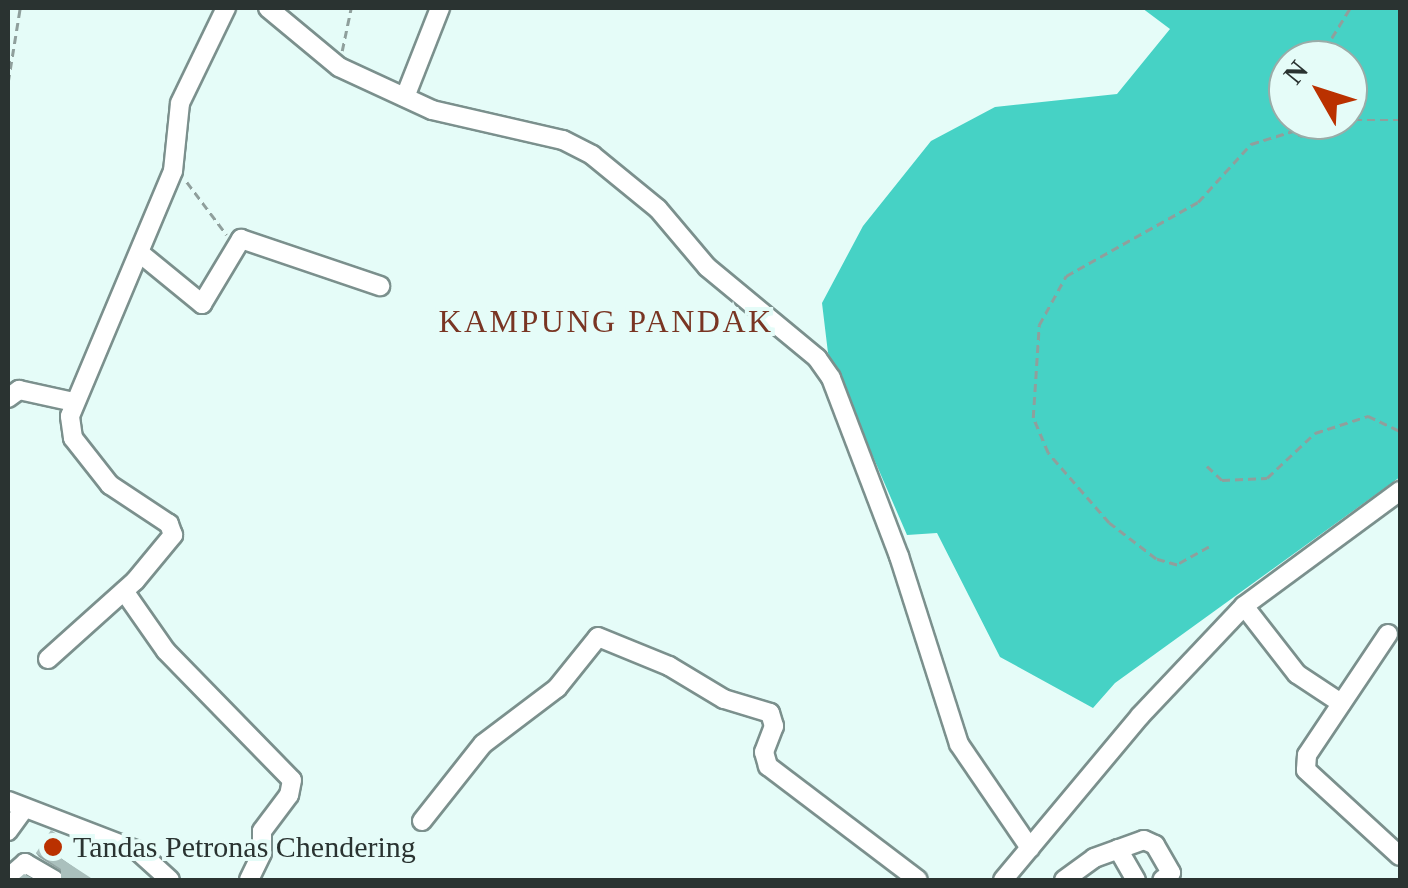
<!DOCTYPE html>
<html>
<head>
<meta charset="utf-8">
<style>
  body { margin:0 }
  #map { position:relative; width:1408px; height:888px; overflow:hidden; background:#e5fcf8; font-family:"Times New Roman",serif }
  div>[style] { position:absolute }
  .forest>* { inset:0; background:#46d2c5 }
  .path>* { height:2.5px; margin-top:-1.25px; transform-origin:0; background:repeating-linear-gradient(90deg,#8f9f9c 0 8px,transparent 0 13px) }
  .roads { filter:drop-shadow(2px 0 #7b908d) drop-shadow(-2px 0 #7b908d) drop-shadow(0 2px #7b908d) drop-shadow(0 -2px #7b908d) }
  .minor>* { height:18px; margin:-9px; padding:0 9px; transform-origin:9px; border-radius:9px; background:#fff }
  .wall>* { inset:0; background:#92a5a3 }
  .shaded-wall>* { inset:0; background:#778684 }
  .building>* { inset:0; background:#aac0bd }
  .dots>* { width:28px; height:28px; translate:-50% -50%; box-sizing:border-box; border:5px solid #e5fcf8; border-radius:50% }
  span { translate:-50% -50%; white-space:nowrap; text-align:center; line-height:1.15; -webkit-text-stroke:8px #e5fcf8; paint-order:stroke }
  .poi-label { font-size:30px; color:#2a3331 }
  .left { translate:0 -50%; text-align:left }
  .neighbourhood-label { font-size:32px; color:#793523; letter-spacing:2.5px }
  .frame { position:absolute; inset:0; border:10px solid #2a3331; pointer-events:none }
  .north { position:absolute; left:1268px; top:40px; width:100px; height:100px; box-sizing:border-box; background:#e5fcf8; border:2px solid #9aaca8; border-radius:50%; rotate:309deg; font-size:28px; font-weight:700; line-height:40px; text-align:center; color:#2a3331 }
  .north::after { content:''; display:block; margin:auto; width:35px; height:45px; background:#ba3100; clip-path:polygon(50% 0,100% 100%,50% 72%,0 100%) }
</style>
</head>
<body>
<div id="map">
  <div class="forest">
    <div style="clip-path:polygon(evenodd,1142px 8px,1400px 8px,1400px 477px,1115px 683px,1093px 708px,1000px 657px,937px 533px,907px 535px,828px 353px,822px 303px,863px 226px,931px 141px,995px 107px,1117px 94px,1170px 29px,1142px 8px,1288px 60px,1348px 60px,1348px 120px,1288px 120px,1288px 60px)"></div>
  </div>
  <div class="path">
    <div style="left:342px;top:51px;width:44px;rotate:-78.2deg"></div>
    <div style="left:1318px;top:60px;width:61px;rotate:-58.4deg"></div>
    <div style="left:8px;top:82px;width:75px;rotate:-80.8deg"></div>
    <div style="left:1292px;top:120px;width:18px;rotate:63deg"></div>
    <div style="left:1300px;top:136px;width:56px;rotate:-16.5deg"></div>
    <div style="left:1354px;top:120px;width:46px"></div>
    <div style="left:187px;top:182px;width:66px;rotate:53deg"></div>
    <div style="left:1207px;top:466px;width:21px;rotate:43deg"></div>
    <div style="left:1222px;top:480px;width:45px;rotate:-2.5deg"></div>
    <div style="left:1267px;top:478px;width:66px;rotate:-43.2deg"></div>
    <div style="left:1315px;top:433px;width:56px;rotate:-17.8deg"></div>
    <div style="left:1368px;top:416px;width:35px;rotate:25deg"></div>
    <div style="left:1209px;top:547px;width:37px;rotate:151deg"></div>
    <div style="left:1177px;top:565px;width:22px;rotate:-164deg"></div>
    <div style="left:1156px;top:559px;width:59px;rotate:-142.5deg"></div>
    <div style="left:1109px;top:523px;width:93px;rotate:-131.1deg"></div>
    <div style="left:1048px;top:453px;width:38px;rotate:-113deg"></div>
    <div style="left:1033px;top:418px;width:93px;rotate:-86.3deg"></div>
    <div style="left:1039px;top:325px;width:56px;rotate:-61.1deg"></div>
    <div style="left:1066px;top:276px;width:151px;rotate:-29.3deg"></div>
    <div style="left:1198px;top:202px;width:79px;rotate:-47.6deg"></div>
    <div style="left:1251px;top:144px;width:44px;rotate:-17.2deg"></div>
  </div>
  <div class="roads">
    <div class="minor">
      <div style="left:268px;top:8px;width:92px;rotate:39.7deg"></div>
      <div style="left:339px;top:67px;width:102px;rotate:24.8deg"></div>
      <div style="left:432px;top:110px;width:134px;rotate:12.9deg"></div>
      <div style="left:563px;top:140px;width:33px;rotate:27deg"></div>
      <div style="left:592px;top:155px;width:85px;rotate:39.3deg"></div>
      <div style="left:658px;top:209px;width:76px;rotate:49.8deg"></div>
      <div style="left:707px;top:267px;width:143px;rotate:39.6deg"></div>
      <div style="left:817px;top:358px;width:24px;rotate:55deg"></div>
      <div style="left:831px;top:378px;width:191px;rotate:69.1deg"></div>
      <div style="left:899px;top:556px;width:197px;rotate:72.3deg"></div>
      <div style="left:959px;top:744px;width:126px;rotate:55.7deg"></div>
      <div style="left:405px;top:97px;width:96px;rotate:-68.5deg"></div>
      <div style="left:141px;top:254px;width:79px;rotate:39.3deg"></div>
      <div style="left:202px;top:304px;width:76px;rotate:-59deg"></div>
      <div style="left:241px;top:239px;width:147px;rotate:18.7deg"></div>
      <div style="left:8px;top:398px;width:14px;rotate:-36deg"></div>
      <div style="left:19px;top:390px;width:56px;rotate:12.3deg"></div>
      <div style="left:124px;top:591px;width:73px;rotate:55deg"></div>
      <div style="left:166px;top:651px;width:180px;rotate:45.7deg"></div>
      <div style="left:292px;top:780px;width:15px;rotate:101deg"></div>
      <div style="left:289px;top:795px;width:45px;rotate:126.9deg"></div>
      <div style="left:262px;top:831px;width:22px;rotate:90deg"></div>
      <div style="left:262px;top:853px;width:30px;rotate:116deg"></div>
      <div style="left:1244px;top:606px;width:86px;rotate:52.1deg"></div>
      <div style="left:1297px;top:674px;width:53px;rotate:33.4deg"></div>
      <div style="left:1388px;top:634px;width:146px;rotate:123.8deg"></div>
      <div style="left:1307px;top:755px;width:15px;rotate:94deg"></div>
      <div style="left:1306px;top:770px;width:127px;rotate:42.5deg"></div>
      <div style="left:48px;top:659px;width:117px;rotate:-41.9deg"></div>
      <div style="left:135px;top:581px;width:60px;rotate:-50.4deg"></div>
      <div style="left:173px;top:535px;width:12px;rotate:-110deg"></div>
      <div style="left:169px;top:524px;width:71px;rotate:-146.5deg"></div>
      <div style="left:110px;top:485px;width:60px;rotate:-128.2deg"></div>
      <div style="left:73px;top:438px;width:22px;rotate:-98deg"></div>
      <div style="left:70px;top:416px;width:266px;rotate:-67.2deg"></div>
      <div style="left:173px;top:171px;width:68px;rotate:-84.1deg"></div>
      <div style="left:180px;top:103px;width:106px;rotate:-64.2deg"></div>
      <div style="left:8px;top:801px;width:139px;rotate:21deg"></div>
      <div style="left:138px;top:851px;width:43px;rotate:42.2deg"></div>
      <div style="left:422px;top:821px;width:98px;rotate:-51.6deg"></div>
      <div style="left:483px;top:744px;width:93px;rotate:-37.1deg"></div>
      <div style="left:557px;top:688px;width:65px;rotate:-51.2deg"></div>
      <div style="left:598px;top:637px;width:77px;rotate:22.2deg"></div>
      <div style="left:669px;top:666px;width:64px;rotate:31deg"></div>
      <div style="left:724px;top:699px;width:48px;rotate:16.9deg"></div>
      <div style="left:770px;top:713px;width:14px;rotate:73deg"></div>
      <div style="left:774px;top:726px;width:28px;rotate:111deg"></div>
      <div style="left:764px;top:752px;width:15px;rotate:74deg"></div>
      <div style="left:768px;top:766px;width:188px;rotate:37.2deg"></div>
      <div style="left:8px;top:831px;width:26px;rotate:-54deg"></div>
      <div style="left:1118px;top:849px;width:36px;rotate:60deg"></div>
      <div style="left:8px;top:878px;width:23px;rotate:-41deg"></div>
      <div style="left:25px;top:863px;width:34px;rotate:30deg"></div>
      <div style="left:1003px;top:880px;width:214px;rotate:-50.1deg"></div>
      <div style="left:1140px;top:716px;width:151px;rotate:-46.6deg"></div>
      <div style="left:1244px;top:606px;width:194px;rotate:-36.4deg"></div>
      <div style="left:1064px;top:880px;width:37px;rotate:-36deg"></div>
      <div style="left:1094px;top:858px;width:53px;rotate:-19.8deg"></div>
      <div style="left:1144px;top:840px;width:12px;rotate:24deg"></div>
      <div style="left:1155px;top:845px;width:32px;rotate:60deg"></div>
      <div style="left:1171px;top:873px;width:11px;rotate:142deg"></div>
    </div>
  </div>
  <div class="wall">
    <div style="clip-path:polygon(64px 841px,55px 854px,92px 880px,61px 880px,61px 871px,39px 857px,36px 853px)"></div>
  </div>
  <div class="shaded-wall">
    <div style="clip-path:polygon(61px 837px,64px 841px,54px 856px,51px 852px)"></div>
  </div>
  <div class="building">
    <div style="clip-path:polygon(51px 830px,61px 837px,51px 852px,91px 878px,89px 880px,61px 880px,61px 869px,36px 853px)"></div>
    <div style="clip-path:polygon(24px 874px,36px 880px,18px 879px)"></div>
  </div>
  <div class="dots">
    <div style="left:53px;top:847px;background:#ba3100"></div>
  </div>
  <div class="poi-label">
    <span class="left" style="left:73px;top:847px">Tandas Petronas Chendering</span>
  </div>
  <div class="neighbourhood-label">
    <span style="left:606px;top:321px">KAMPUNG PANDAK</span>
  </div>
  <div class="frame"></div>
  <div class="north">N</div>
</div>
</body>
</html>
